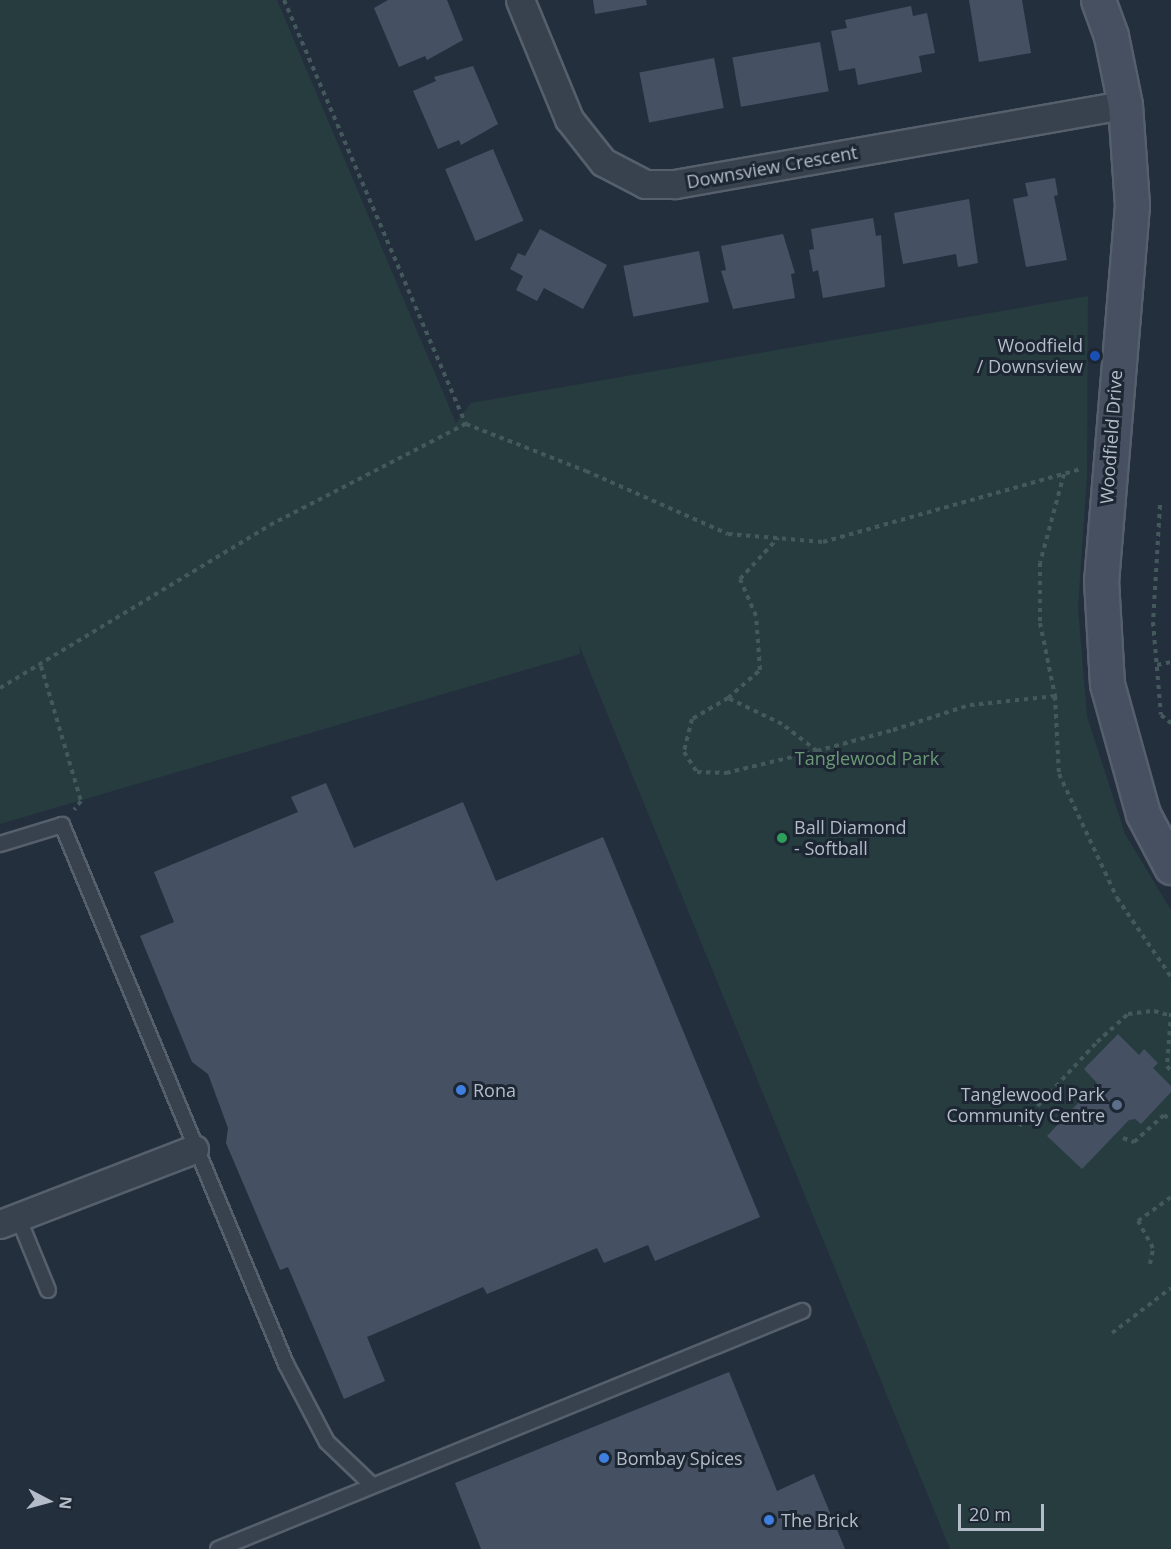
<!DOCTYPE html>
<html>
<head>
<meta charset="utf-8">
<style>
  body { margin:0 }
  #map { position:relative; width:1171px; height:1549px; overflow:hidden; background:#242f3e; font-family:"Open Sans",sans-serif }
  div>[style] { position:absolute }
  .green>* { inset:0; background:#263c3f }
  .building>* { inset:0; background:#455162; transform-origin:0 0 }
  .path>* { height:4px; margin-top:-2px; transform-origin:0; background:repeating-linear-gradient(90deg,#44595c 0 4.5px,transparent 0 9px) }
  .roads { filter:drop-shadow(2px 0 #565f6c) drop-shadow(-2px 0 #565f6c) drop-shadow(0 2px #565f6c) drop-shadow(0 -2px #565f6c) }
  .lane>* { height:14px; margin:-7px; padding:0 7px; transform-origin:7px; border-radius:7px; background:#38414e }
  .street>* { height:27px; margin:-13.5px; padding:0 13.5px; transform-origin:13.5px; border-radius:13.5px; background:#38414e }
  .secondary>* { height:33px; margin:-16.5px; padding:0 16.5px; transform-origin:16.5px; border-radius:16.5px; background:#465061 }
  .dots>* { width:16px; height:16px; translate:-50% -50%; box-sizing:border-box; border:3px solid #1d2633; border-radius:50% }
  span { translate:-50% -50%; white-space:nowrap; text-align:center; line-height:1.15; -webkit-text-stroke:6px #1d2633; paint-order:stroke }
  .street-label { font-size:18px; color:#b4bcc9 }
  .poi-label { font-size:18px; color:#b4bcc9 }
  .right { translate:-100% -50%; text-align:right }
  .left { translate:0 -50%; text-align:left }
  .park-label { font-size:18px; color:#6b9a76 }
  .north { position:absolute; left:18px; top:1471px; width:60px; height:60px; -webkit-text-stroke:4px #1d2633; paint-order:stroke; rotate:96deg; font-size:16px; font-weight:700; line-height:24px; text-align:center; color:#b4bcc9 }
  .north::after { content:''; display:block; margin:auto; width:21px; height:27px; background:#b4bcc9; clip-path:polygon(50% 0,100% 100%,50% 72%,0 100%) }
  .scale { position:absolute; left:958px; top:1504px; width:86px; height:27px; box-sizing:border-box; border:3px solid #b4bcc9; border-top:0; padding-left:8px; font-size:18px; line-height:21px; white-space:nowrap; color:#b4bcc9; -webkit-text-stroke:4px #1d2633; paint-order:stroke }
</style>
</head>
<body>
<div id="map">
  <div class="green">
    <div style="clip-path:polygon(0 0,277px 0,456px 423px,471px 403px,1088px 296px,1087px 477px,1078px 607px,1087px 716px,1125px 834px,1171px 910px,1171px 1549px,950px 1549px,579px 645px,580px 654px,0 824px)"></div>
  </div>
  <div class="building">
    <div style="clip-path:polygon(388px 0,447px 0,463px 40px,427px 60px,425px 56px,399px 67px,374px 8px)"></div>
    <div style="clip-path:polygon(593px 0,646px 0,647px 5px,595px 14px)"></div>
    <div style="clip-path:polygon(969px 0,1022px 0,1031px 53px,979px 62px)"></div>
    <div style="clip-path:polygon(911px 6px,913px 16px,927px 13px,935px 53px,919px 56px,922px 72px,858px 85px,855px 68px,839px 71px,831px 31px,847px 28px,845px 20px)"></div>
    <div style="left:820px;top:42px;width:50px;height:89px;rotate:80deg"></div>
    <div style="left:714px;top:58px;width:51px;height:76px;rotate:79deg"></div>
    <div style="clip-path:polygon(473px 66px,498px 124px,461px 145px,459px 140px,438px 149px,413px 91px,436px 81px,434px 77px)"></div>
    <div style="left:493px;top:149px;width:78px;height:52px;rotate:67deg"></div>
    <div style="clip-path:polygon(1055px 178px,1058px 195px,1054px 196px,1067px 260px,1026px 267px,1013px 199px,1028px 196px,1025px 183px)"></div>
    <div style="clip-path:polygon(969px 199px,978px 263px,958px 267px,956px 254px,903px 264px,894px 213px)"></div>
    <div style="clip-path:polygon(873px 218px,876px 236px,881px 235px,885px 287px,823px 298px,818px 270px,813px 272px,809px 250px,814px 249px,811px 229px)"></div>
    <div style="clip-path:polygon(540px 229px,607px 265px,583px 309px,544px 288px,537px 301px,516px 290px,523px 276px,510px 269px,518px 253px,525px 256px)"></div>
    <div style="clip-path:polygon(783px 234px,795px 273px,791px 274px,795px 298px,733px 309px,721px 271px,726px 270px,721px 246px)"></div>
    <div style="left:699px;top:251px;width:52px;height:77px;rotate:79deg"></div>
    <div style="clip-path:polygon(326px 783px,354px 848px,463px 802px,496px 881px,603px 837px,760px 1217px,655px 1261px,648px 1245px,604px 1263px,597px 1248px,487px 1294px,483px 1287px,367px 1337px,385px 1381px,344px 1399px,288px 1267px,280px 1270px,226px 1143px,228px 1128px,208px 1074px,192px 1062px,140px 936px,174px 922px,154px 872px,298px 812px,291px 797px)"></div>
    <div style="clip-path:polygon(1118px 1034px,1139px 1055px,1144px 1049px,1158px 1063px,1153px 1068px,1171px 1086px,1171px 1092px,1141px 1124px,1135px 1119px,1129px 1120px,1082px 1169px,1047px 1136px,1097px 1083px,1084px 1069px)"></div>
    <div style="clip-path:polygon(729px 1372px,777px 1491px,814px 1474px,845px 1549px,481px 1549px,455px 1483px)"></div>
  </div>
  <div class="path">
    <div style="left:284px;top:0;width:461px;rotate:66.8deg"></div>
    <div style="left:466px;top:424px;width:129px;rotate:21.4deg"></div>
    <div style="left:586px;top:471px;width:155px;rotate:23.9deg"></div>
    <div style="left:728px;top:534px;width:95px;rotate:4.8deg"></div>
    <div style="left:823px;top:542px;width:268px;rotate:-15.8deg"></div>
    <div style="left:1064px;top:474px;width:92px;rotate:105.1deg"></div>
    <div style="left:1040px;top:563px;width:60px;rotate:90deg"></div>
    <div style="left:1040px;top:623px;width:75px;rotate:78.4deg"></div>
    <div style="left:1055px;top:696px;width:78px;rotate:87.1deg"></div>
    <div style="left:1059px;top:774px;width:137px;rotate:64.9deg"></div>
    <div style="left:1117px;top:898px;width:96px;rotate:55.6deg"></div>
    <div style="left:1160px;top:505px;width:117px;rotate:93.4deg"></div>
    <div style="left:1153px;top:622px;width:93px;rotate:85.1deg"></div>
    <div style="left:1161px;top:715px;width:13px;rotate:39deg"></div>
    <div style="left:1157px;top:665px;width:14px;rotate:-12deg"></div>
    <div style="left:41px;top:666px;width:141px;rotate:73.5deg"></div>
    <div style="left:81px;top:801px;width:11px;rotate:128deg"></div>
    <div style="left:0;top:688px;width:315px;rotate:-31.1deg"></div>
    <div style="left:270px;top:525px;width:220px;rotate:-27.3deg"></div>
    <div style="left:728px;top:698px;width:43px;rotate:-41.2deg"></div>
    <div style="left:760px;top:670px;width:54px;rotate:-94.2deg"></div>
    <div style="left:756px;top:616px;width:40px;rotate:-113.4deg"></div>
    <div style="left:740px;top:579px;width:56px;rotate:-47.2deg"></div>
    <div style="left:817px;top:751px;width:44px;rotate:-142.4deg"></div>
    <div style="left:782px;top:724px;width:60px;rotate:-154.3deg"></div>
    <div style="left:728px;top:698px;width:42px;rotate:149.7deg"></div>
    <div style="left:692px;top:719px;width:34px;rotate:104deg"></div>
    <div style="left:684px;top:752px;width:24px;rotate:57deg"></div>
    <div style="left:697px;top:772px;width:29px;rotate:2deg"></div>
    <div style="left:726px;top:773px;width:94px;rotate:-13.6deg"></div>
    <div style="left:817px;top:751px;width:79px;rotate:-15.4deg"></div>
    <div style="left:893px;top:730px;width:81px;rotate:-18deg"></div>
    <div style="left:970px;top:705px;width:85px;rotate:-6deg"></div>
    <div style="left:1171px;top:1013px;width:53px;rotate:94.3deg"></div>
    <div style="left:1167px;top:1066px;width:6px;rotate:51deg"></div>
    <div style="left:1019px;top:1126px;width:115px;rotate:-47.1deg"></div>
    <div style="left:1097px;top:1042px;width:42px;rotate:-42.1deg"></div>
    <div style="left:1128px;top:1014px;width:26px;rotate:-7deg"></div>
    <div style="left:1154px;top:1011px;width:15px;rotate:16deg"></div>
    <div style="left:1123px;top:1138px;width:12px;rotate:20deg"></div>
    <div style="left:1134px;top:1142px;width:40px;rotate:-42deg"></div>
    <div style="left:1164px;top:1115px;width:9px;rotate:36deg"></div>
    <div style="left:1150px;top:1264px;width:16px;rotate:-79deg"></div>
    <div style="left:1153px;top:1248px;width:31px;rotate:-119deg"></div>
    <div style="left:1138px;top:1221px;width:41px;rotate:-36deg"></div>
    <div style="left:1112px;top:1333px;width:74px;rotate:-37.3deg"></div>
  </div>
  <div class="roads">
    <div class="lane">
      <div style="left:0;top:844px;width:65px;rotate:-17deg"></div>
      <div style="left:62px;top:825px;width:584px;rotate:67.43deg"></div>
      <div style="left:286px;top:1364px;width:88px;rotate:62.3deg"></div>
      <div style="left:327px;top:1442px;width:61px;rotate:43.7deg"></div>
      <div style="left:18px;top:1217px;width:79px;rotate:67.7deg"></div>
      <div style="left:218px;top:1549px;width:631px;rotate:-22.17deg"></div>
    </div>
    <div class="street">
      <div style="left:520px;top:0;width:129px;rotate:67.6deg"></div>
      <div style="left:569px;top:119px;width:55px;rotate:51.7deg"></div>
      <div style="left:603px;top:162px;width:47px;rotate:27.6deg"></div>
      <div style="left:645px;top:184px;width:30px"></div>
      <div style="left:675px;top:184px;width:457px;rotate:-10deg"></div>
      <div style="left:0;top:1224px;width:208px;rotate:-21.1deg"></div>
    </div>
    <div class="secondary">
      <div style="left:1098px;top:0;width:38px;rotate:70deg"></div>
      <div style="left:1111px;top:36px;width:70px;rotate:78.5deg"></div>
      <div style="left:1125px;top:105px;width:100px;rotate:86deg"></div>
      <div style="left:1132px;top:205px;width:376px;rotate:94.7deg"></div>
      <div style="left:1101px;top:580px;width:104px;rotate:86.7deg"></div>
      <div style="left:1107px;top:684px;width:135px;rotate:74.5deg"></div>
      <div style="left:1143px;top:814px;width:60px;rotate:62.2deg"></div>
    </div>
  </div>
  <div class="dots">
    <div style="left:1095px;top:356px;background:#1a4fb4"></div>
    <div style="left:782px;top:838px;background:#2e9e5b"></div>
    <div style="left:461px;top:1090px;background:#3f7fe0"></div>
    <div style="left:1117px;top:1105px;background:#5c6f8a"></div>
    <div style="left:604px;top:1458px;background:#3f7fe0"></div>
    <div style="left:769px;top:1520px;background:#3f7fe0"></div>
  </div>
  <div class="street-label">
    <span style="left:772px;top:167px;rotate:-10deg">Downsview Crescent</span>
    <span style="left:1111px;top:437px;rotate:-86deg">Woodfield Drive</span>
  </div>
  <div class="poi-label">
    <span class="right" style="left:1083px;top:356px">Woodfield<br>/ Downsview</span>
    <span class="left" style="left:794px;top:838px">Ball Diamond<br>- Softball</span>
    <span class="left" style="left:473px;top:1090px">Rona</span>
    <span class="right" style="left:1105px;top:1105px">Tanglewood Park<br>Community Centre</span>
    <span class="left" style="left:616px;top:1458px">Bombay Spices</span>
    <span class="left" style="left:781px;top:1520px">The Brick</span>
  </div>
  <div class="park-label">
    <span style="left:867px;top:758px">Tanglewood Park</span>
  </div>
  <div class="north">N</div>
  <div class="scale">20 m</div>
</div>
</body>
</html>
